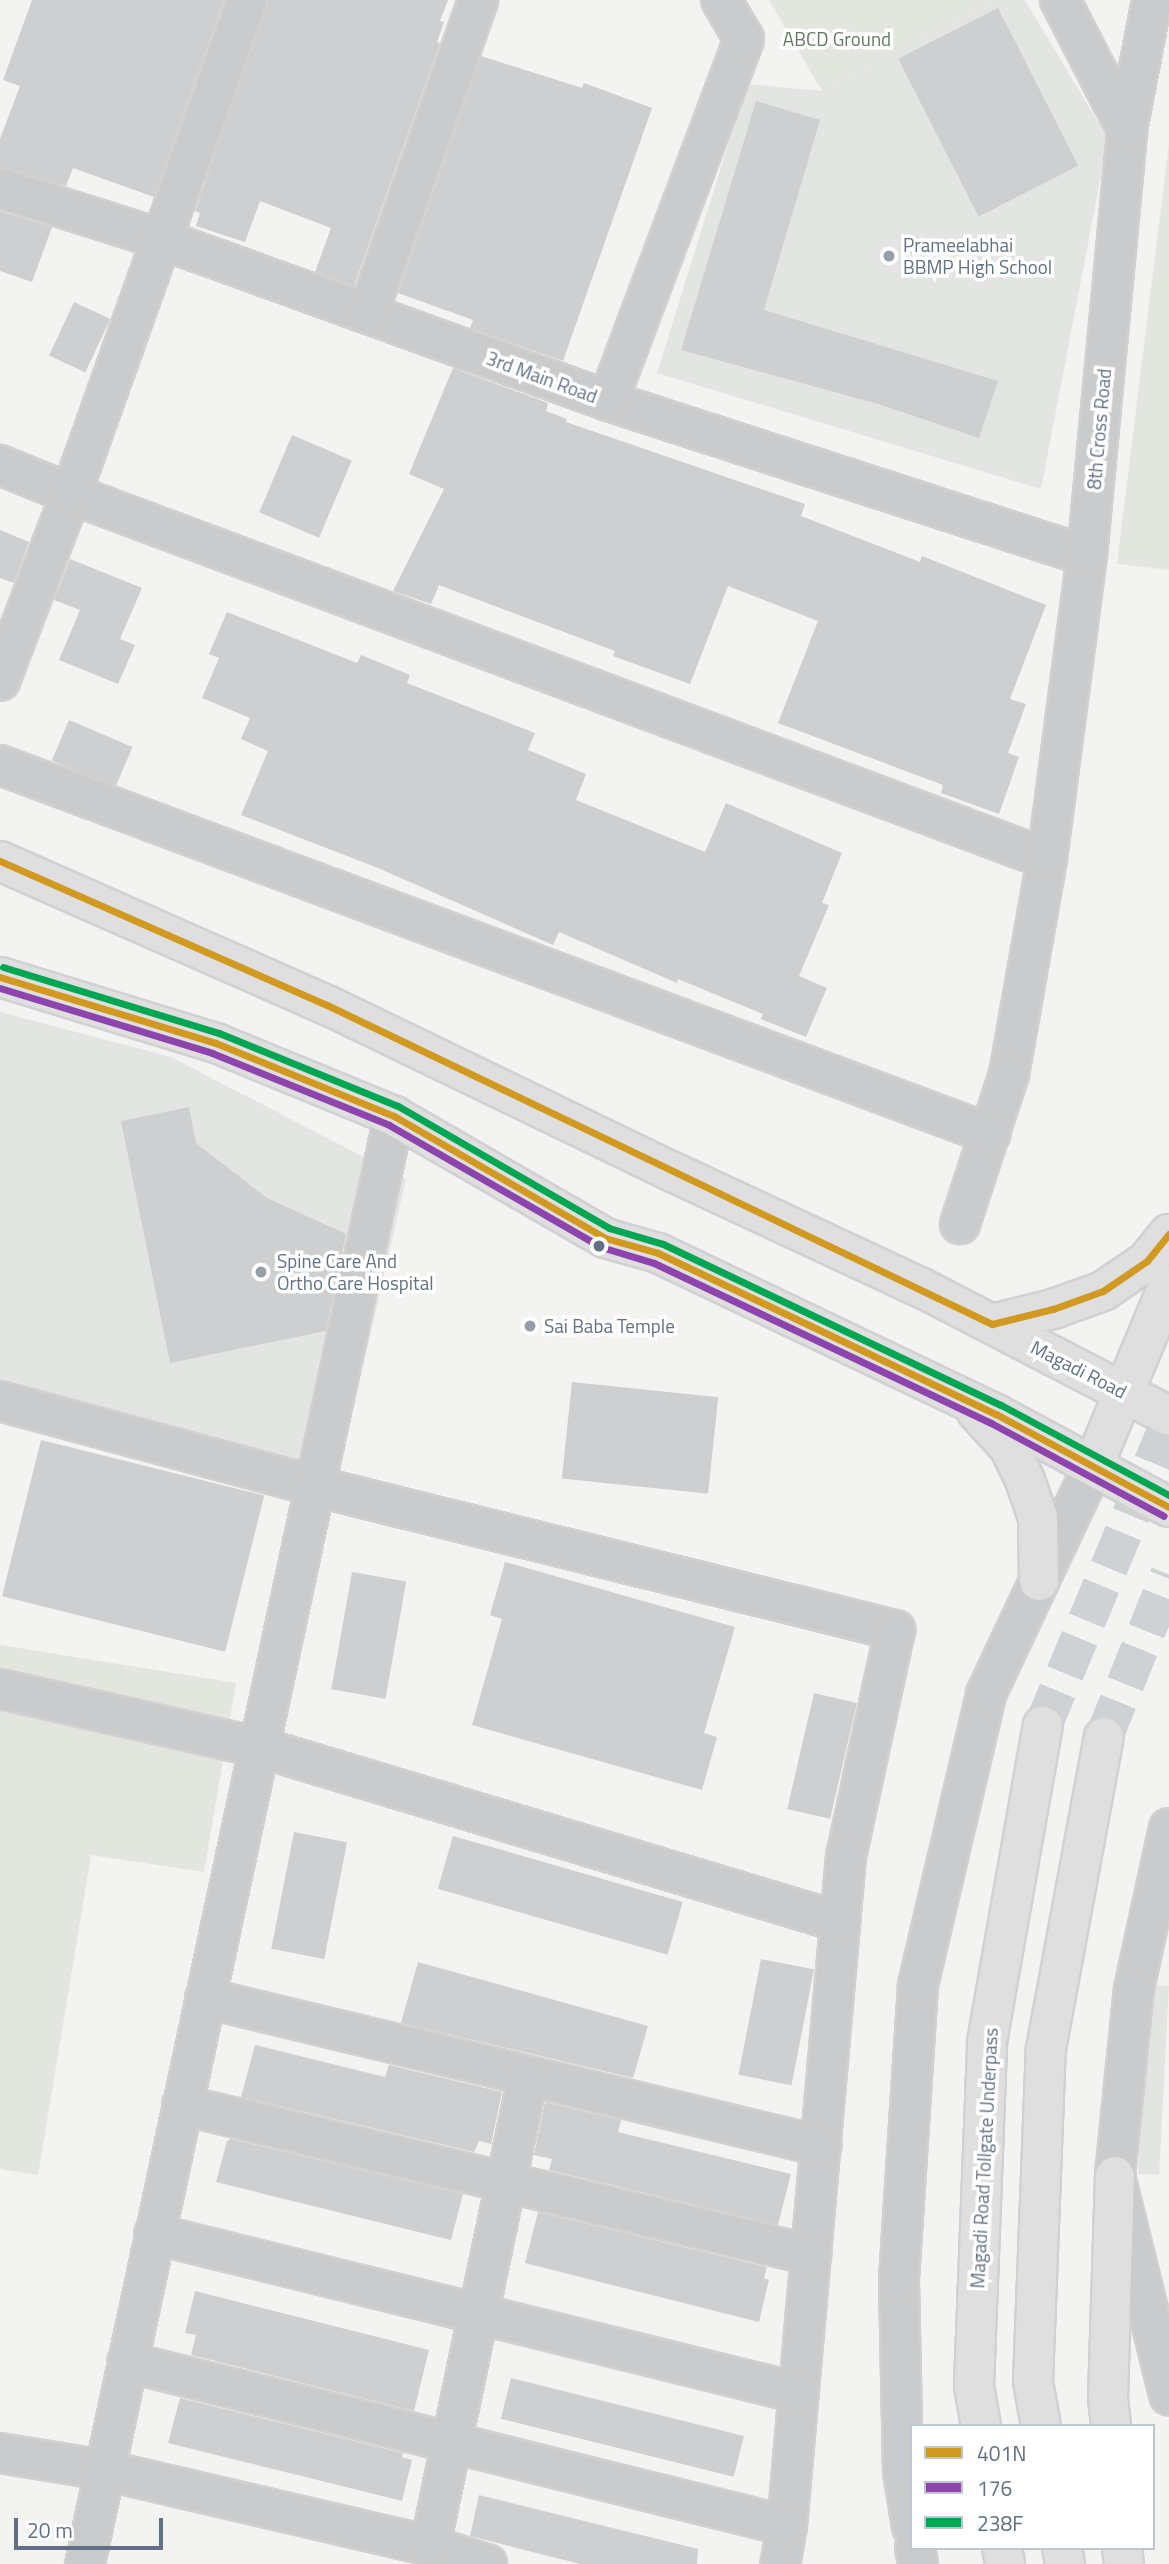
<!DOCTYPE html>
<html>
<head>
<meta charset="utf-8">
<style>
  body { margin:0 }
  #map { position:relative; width:1169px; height:2564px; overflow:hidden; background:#f3f3f1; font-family:"Titillium Web",sans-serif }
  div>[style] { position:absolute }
  .built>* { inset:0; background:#e3e5e3; transform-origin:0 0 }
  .green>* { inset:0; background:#e2e6df }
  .building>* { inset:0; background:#cecfd0; transform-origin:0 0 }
  .major-tunnel>* { height:38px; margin-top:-19px; transform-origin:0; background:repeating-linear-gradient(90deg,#cfd2d5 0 38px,transparent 0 57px) }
  .roads { filter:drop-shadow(2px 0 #d0d1d0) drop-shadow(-2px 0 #d0d1d0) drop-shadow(0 2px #d0d1d0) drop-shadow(0 -2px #d0d1d0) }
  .minor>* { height:38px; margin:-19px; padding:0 19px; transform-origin:19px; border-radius:19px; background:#cacbcc }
  .major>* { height:38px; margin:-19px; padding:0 19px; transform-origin:19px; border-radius:19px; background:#dfdfe0 }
  .bus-1>* { height:7px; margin:-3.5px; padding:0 3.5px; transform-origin:3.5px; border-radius:3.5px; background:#d29920 }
  .bus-2>* { height:7px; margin:-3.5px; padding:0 3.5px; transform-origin:3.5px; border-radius:3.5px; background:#8e44ad }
  .bus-3>* { height:7px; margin:-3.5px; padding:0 3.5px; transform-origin:3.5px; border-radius:3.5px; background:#00a651 }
  .dots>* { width:19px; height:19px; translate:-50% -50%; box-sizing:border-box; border:4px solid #fff; border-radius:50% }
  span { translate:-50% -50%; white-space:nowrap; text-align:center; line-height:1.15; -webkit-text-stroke:7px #fff; paint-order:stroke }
  .park-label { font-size:19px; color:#647961 }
  .poi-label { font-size:19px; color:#627182 }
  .left { translate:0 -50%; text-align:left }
  .street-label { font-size:19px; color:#627182 }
  .legend { position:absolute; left:910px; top:2424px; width:245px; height:126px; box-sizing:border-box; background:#fff; border:2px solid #c0c6cd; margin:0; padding:9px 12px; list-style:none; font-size:21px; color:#627182 }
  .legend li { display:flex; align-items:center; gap:14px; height:35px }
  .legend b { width:35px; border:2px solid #c0c6cd }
  .scale { position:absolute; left:14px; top:2518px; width:149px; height:32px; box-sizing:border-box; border:4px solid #627182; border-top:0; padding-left:9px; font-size:21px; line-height:24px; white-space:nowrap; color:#627182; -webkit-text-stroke:5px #fff; paint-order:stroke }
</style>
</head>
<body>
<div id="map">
  <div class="built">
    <div style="clip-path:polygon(995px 0,1025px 0,1108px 139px,1041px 489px,657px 373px,747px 84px,822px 91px)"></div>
    <div style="clip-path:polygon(0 1012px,171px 1057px,406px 1179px,339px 1472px,0 1392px)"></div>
    <div style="left:1148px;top:1985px;width:21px;height:189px;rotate:3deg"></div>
  </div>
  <div class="green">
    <div style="clip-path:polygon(769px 0,995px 0,822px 91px)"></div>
    <div style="clip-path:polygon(1169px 143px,1169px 570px,1117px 564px)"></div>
    <div style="clip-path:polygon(0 1645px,236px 1683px,204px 1872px,91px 1855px,38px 2175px,0 2169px)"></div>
  </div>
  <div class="building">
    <div style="clip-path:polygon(32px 0,224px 0,154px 197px,73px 168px,66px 186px,0 167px,0 139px,20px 86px,3px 80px)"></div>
    <div style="clip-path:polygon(268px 0,448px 0,440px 21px,444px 22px,437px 42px,440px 43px,354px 286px,315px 272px,331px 228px,260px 201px,245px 242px,196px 226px,200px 213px,195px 211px)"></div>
    <div style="left:998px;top:8px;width:177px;height:112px;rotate:63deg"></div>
    <div style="clip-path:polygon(481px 56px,582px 88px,584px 83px,652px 108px,563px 361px,470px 328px,473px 320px,398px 293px)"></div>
    <div style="clip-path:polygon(756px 101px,820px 120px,764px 310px,998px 381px,979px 438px,878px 404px,681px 350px)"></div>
    <div style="clip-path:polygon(0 211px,52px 227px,32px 282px,0 271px)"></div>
    <div style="left:74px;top:302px;width:40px;height:59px;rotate:25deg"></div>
    <div style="clip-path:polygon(453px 368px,548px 403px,546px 411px,567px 419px,566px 422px,805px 504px,801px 516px,920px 562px,922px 556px,1046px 605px,1010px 699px,1026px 704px,1008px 753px,1019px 757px,999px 814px,941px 793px,943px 785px,778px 723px,818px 621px,728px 586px,690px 684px,613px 656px,615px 651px,439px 585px,431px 604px,393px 591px,444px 489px,409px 474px)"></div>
    <div style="left:292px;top:435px;width:65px;height:84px;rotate:23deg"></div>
    <div style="clip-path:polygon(0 530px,29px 542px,14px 583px,0 578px)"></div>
    <div style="clip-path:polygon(70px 559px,142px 588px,120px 639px,135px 645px,118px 684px,59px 660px,80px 610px,54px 600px)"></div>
    <div style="clip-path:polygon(227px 612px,357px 663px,361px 655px,410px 675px,407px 683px,535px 733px,528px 750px,586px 774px,576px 800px,705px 852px,726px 803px,842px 853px,822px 903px,829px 905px,799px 976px,827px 988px,806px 1037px,761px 1019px,763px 1014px,678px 979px,677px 983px,559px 932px,553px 945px,378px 868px,241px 815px,268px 751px,241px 739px,250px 718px,202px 698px,219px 658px,209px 654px)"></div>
    <div style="left:69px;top:720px;width:69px;height:44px;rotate:23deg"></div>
    <div style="clip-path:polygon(189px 1107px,196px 1143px,267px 1198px,346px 1234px,326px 1331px,170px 1363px,121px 1121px)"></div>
    <div style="left:572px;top:1382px;width:147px;height:97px;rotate:6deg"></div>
    <div style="left:41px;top:1440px;width:230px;height:161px;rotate:14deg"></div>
    <div style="clip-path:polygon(505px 1562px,735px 1627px,704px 1733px,717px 1737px,702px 1790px,472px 1725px,502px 1619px,490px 1615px)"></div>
    <div style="left:352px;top:1572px;width:55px;height:119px;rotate:10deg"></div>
    <div style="left:814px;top:1693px;width:44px;height:119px;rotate:13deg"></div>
    <div style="left:294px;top:1832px;width:54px;height:119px;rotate:11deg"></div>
    <div style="left:453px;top:1836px;width:239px;height:55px;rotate:16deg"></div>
    <div style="left:761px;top:1959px;width:54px;height:118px;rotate:11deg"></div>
    <div style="clip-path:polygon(418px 1962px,648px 2026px,633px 2078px,401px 2023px)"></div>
    <div style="clip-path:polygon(255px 2045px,385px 2077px,389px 2065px,502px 2092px,491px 2144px,479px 2141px,474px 2152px,241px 2097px)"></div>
    <div style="clip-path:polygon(545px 2102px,621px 2120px,618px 2132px,791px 2174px,778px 2225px,549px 2170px,552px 2159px,534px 2155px)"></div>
    <div style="clip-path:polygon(231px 2139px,463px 2194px,451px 2240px,216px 2182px,227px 2141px)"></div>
    <div style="clip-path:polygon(538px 2212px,767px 2267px,764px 2278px,769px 2280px,759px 2322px,525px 2263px)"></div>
    <div style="clip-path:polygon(195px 2291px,429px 2350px,414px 2411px,191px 2355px,196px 2335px,185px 2333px)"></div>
    <div style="left:511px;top:2378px;width:240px;height:42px;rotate:14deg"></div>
    <div style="clip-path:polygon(180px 2398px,403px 2453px,402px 2457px,412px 2460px,402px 2501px,168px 2443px)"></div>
    <div style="clip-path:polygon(479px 2495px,698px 2549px,697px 2564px,580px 2564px,470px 2536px)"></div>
  </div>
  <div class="major-tunnel">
    <div style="left:1043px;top:1726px;width:328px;rotate:-67.4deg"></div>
    <div style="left:1104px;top:1737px;width:175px;rotate:-68.1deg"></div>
  </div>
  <div class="roads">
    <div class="minor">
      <div style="left:1060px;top:0;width:146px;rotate:62.7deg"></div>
      <div style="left:0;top:188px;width:169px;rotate:17.6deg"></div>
      <div style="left:161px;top:239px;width:475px;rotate:19.9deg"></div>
      <div style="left:608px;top:401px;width:503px;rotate:17.93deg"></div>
      <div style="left:368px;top:313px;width:332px;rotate:-70.6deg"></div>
      <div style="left:608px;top:401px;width:387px;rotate:-69.4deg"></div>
      <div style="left:744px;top:39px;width:45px;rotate:-120.5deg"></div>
      <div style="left:0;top:465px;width:77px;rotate:22.2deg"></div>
      <div style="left:71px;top:494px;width:1042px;rotate:20.5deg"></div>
      <div style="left:1047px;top:859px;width:218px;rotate:100deg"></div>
      <div style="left:1009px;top:1074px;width:158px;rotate:108.1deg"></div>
      <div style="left:0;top:681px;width:200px;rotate:-69.2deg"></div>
      <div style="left:71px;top:494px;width:524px;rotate:-70.39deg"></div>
      <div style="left:0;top:765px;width:1057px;rotate:20.44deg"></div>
      <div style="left:1047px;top:859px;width:306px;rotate:-82.5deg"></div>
      <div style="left:1087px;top:556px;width:428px;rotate:-84.6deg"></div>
      <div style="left:1127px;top:130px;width:132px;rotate:-79.1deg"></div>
      <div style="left:0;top:1401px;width:325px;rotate:15.1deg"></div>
      <div style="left:314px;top:1486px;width:599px;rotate:13.92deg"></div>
      <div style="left:895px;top:1630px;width:231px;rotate:102.2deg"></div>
      <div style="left:846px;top:1856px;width:673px;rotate:95.03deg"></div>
      <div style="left:787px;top:2526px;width:39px;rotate:100deg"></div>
      <div style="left:0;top:1689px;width:269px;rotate:12.7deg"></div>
      <div style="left:262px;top:1748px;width:604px;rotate:16.75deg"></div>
      <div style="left:1169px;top:1828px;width:164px;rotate:102.3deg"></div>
      <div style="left:1134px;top:1988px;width:189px;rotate:95.8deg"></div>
      <div style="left:1115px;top:2176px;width:226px;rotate:76.1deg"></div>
      <div style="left:205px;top:1998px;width:634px;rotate:13.51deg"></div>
      <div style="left:182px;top:2105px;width:647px;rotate:13.41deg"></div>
      <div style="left:154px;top:2234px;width:664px;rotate:13.85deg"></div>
      <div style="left:127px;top:2362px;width:680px;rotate:13.95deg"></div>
      <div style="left:0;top:2453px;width:105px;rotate:9.3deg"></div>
      <div style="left:104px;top:2470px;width:335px;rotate:13.1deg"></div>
      <div style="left:430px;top:2546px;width:60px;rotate:17.5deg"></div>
      <div style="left:912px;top:2527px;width:56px;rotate:-99.3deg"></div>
      <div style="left:903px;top:2472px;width:193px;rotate:-91.2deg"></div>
      <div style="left:899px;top:2279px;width:295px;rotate:-86.3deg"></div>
      <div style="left:918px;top:1985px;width:299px;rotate:-76.8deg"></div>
      <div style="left:986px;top:1694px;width:254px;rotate:-64.8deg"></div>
      <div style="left:430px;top:2546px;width:480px;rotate:-78.2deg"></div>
      <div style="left:915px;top:2548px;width:16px;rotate:79deg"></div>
      <div style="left:85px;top:2564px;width:1481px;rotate:-77.95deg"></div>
    </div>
    <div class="major">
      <div style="left:0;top:861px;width:357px;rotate:23.8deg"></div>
      <div style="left:327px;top:1005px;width:386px;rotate:25.8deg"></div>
      <div style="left:675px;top:1173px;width:272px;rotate:25deg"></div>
      <div style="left:922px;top:1288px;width:278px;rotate:27.4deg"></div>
      <div style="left:0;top:977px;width:226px;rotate:17deg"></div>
      <div style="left:216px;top:1043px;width:192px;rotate:22.3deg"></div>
      <div style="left:394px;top:1116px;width:244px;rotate:30deg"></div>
      <div style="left:605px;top:1238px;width:55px;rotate:15.8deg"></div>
      <div style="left:658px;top:1253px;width:374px;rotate:25.5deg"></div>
      <div style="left:996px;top:1414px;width:196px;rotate:28.3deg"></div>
      <div style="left:992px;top:1324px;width:63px;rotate:-13.8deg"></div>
      <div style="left:1053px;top:1309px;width:53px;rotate:-19.8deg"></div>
      <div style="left:1103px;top:1291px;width:53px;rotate:-34.3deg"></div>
      <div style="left:1147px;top:1261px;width:35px;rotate:-51deg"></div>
      <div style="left:977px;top:1412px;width:47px;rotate:47.6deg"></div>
      <div style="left:1009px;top:1447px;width:37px;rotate:64deg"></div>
      <div style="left:1025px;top:1480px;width:39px;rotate:71deg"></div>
      <div style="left:1038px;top:1517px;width:64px;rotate:89.1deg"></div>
      <div style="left:1094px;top:1464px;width:195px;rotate:-67.4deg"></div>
      <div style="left:981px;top:2426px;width:41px;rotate:-99.9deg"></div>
      <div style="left:974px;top:2386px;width:344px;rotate:-87.8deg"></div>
      <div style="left:987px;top:2042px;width:321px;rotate:-80deg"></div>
      <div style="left:1041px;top:2426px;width:45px;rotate:-100.3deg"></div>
      <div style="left:1033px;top:2382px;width:333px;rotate:-87.8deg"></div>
      <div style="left:1046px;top:2049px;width:317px;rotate:-79.5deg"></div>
      <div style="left:1111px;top:2426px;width:28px;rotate:-96deg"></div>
      <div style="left:1108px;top:2398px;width:222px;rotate:-88.2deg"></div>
      <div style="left:1002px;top:2548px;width:16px;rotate:79deg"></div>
      <div style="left:1062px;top:2548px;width:16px;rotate:79deg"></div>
      <div style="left:1122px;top:2548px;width:16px;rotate:83deg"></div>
    </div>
  </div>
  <div class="bus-1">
    <div style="left:0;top:861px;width:357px;rotate:23.8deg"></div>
    <div style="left:327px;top:1005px;width:738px;rotate:25.63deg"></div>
    <div style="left:992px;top:1324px;width:63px;rotate:-13.8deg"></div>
    <div style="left:1053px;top:1309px;width:53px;rotate:-19.8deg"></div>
    <div style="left:1103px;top:1291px;width:53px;rotate:-34.3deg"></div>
    <div style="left:1147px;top:1261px;width:35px;rotate:-51deg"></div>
    <div style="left:0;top:977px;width:226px;rotate:17deg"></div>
    <div style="left:216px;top:1043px;width:192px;rotate:22.3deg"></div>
    <div style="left:394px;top:1116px;width:244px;rotate:30deg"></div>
    <div style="left:605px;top:1238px;width:55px;rotate:15.8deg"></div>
    <div style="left:658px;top:1253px;width:374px;rotate:25.5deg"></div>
    <div style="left:996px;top:1414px;width:196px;rotate:28.3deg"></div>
  </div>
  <div class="bus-2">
    <div style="left:0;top:988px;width:222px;rotate:17deg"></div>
    <div style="left:212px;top:1053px;width:191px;rotate:22.1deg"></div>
    <div style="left:389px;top:1125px;width:245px;rotate:29.9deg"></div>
    <div style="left:601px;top:1247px;width:55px;rotate:16.8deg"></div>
    <div style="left:654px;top:1263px;width:373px;rotate:25.4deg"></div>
    <div style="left:991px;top:1423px;width:196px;rotate:28.3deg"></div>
  </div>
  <div class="bus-3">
    <div style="left:3px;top:967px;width:226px;rotate:17deg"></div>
    <div style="left:219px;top:1033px;width:193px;rotate:22.2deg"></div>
    <div style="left:398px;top:1106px;width:244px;rotate:30deg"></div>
    <div style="left:609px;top:1228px;width:56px;rotate:16.5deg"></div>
    <div style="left:663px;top:1244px;width:374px;rotate:25.5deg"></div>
    <div style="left:1001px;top:1405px;width:191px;rotate:28.2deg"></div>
  </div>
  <div class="dots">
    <div style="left:889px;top:256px;background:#959ea9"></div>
    <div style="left:599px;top:1246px;background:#627182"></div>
    <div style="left:261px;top:1272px;background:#959ea9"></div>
    <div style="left:530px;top:1326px;background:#959ea9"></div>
  </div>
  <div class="park-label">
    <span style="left:837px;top:39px">ABCD Ground</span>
  </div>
  <div class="poi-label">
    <span class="left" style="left:903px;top:256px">Prameelabhai<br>BBMP High School</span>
    <span class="left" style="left:277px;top:1272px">Spine Care And<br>Ortho Care Hospital</span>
    <span class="left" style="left:544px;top:1326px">Sai Baba Temple</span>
  </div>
  <div class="street-label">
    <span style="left:542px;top:377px;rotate:20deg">3rd Main Road</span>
    <span style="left:1099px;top:429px;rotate:-85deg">8th Cross Road</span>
    <span style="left:1079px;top:1369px;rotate:27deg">Magadi Road</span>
    <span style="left:984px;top:2158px;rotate:-87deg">Magadi Road Tollgate Underpass</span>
  </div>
  <ul class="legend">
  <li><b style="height:9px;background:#d29920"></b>401N</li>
  <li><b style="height:9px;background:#8e44ad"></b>176</li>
  <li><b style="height:9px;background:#00a651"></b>238F</li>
  </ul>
  <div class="scale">20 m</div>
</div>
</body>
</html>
